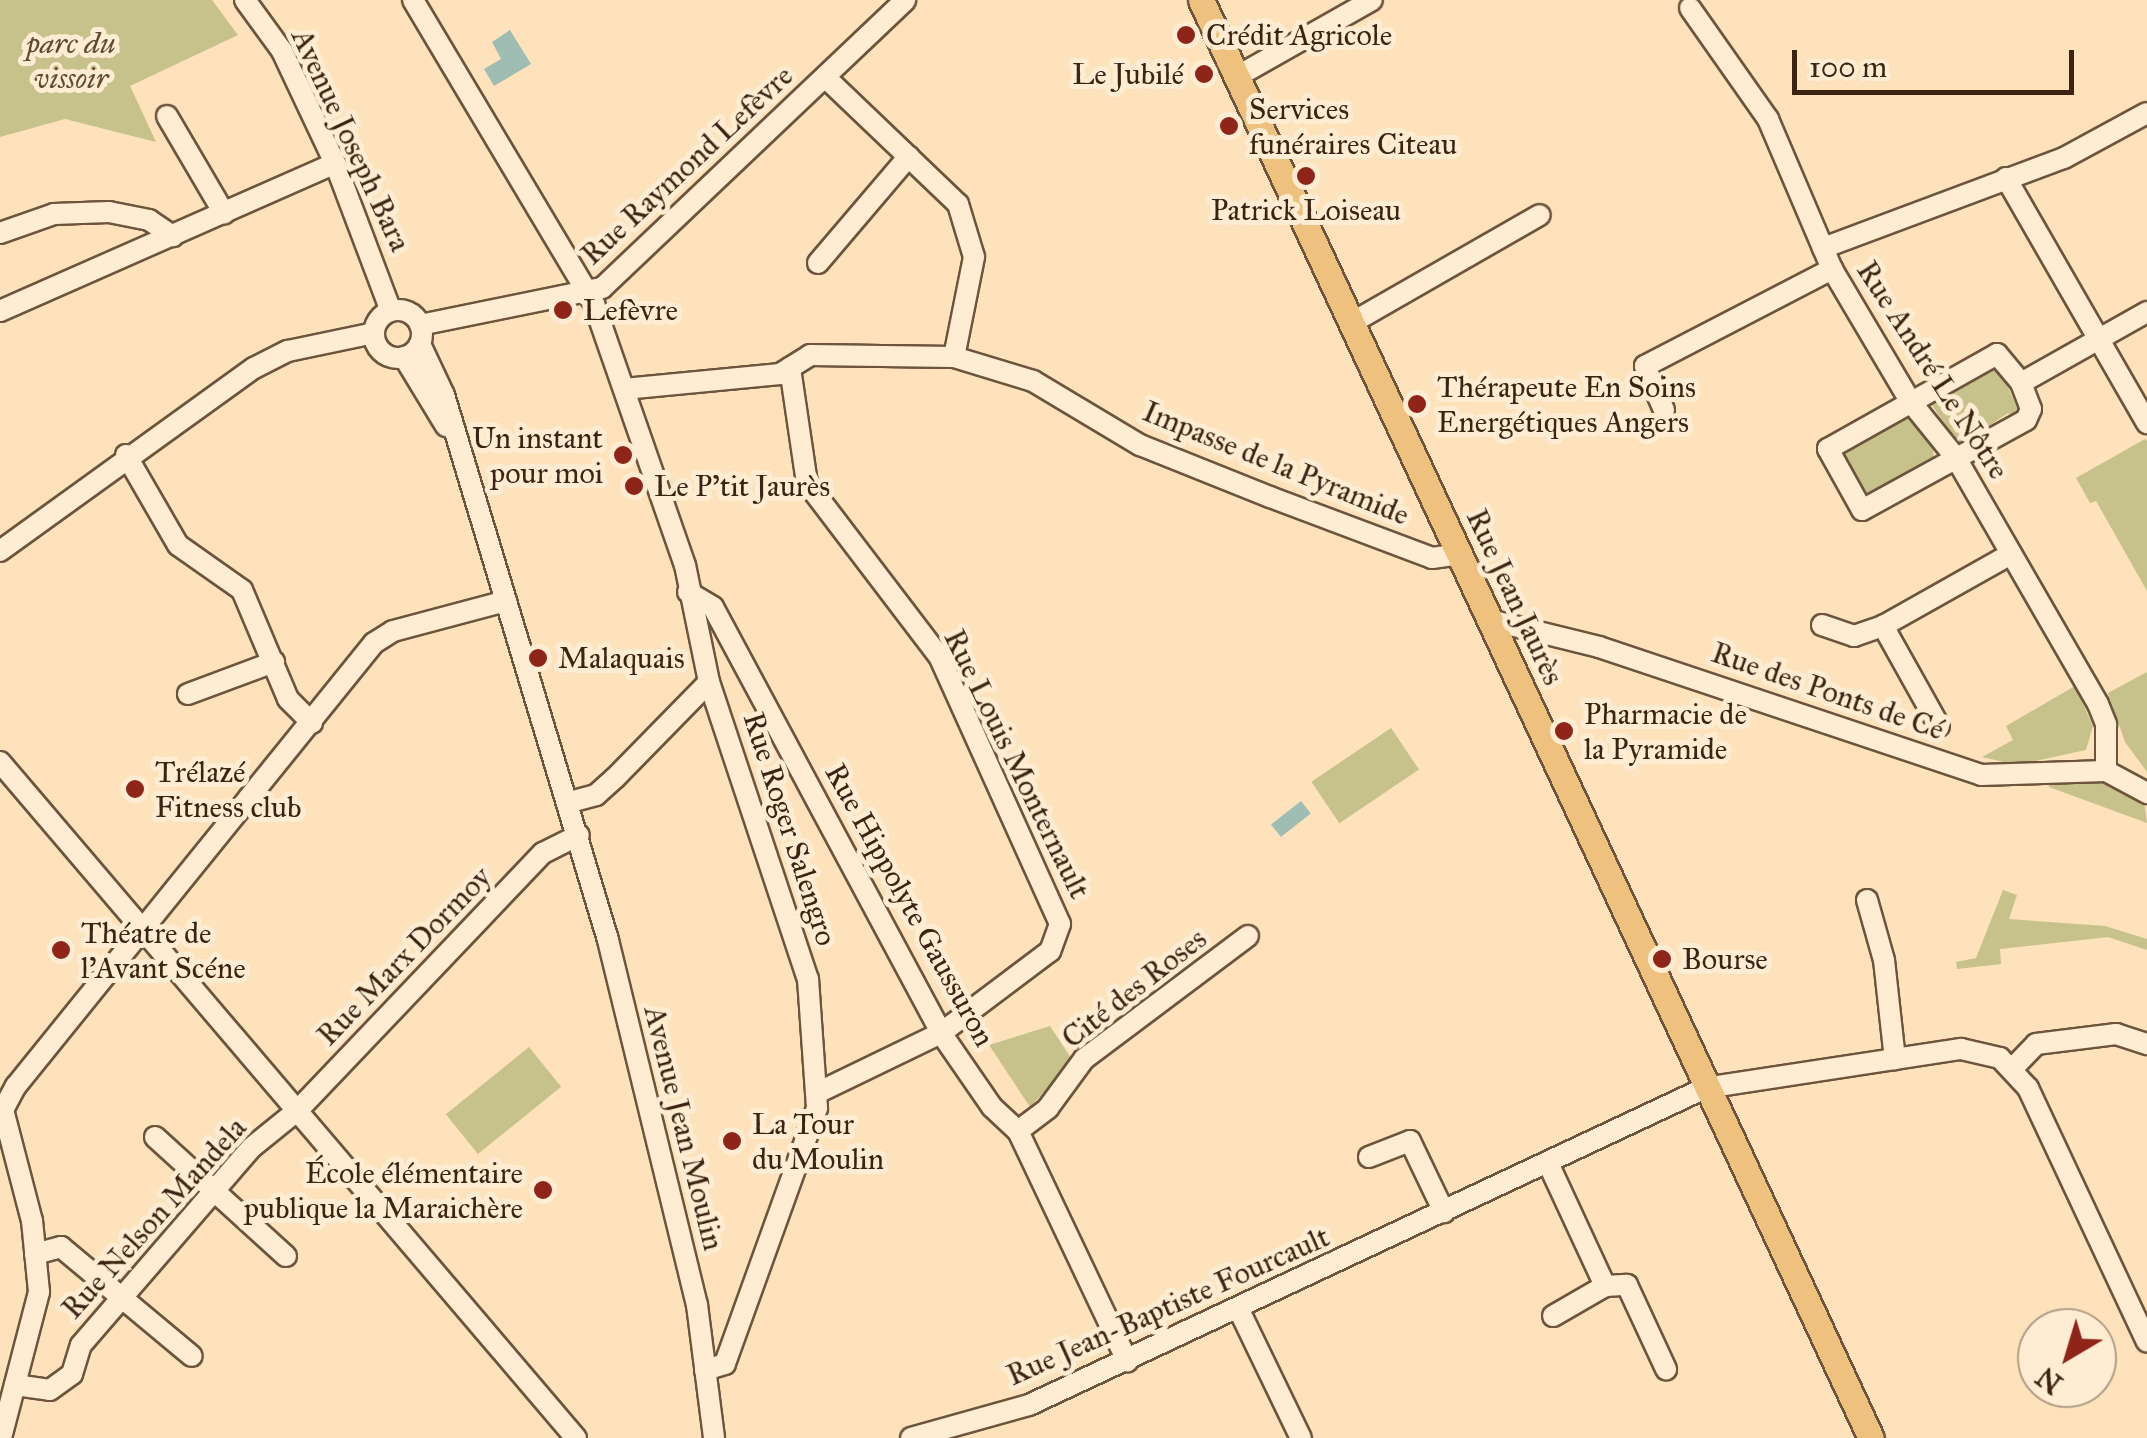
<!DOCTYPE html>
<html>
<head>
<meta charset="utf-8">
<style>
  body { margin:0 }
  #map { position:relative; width:2147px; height:1438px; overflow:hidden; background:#fde2bb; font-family:"IM FELL Great Primer",serif }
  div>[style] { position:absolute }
  .green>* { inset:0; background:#c7c18b; transform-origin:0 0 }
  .water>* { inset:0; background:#9fbdb2; transform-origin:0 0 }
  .roads { filter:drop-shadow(2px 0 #6d543c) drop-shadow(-2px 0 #6d543c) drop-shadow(0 2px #6d543c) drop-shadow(0 -2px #6d543c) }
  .minor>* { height:20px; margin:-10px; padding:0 10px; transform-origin:10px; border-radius:10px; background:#feecd3 }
  .minor>.ring { margin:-10px; padding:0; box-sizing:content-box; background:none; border:20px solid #feecd3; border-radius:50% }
  .major>* { height:25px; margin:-12.5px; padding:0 12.5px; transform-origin:12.5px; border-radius:12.5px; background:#eec17e }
  .dots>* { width:28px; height:28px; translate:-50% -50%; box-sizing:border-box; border:5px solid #feecd3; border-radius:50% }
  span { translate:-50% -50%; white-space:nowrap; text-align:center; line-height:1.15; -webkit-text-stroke:10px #feecd3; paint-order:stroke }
  .poi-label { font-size:30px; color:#3d2412 }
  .left { translate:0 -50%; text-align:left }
  .right { translate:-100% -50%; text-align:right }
  .park-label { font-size:30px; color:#604b30; font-style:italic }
  .street-label { font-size:30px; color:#3d2412 }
  .north { position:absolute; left:2017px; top:1308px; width:100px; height:100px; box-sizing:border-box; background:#feecd3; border:2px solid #b19c86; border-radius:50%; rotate:218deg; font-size:28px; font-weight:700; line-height:40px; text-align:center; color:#3d2412 }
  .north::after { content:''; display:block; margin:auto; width:35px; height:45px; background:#8f2418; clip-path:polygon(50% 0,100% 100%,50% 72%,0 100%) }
  .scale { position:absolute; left:1792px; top:50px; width:282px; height:45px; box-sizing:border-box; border:5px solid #3d2412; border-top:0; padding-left:12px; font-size:30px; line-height:35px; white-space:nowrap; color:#3d2412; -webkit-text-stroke:8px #feecd3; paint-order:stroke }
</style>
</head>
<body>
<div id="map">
  <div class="green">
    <div style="clip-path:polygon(0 0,212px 0,238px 35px,130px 86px,156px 142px,65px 119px,0 137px)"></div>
    <div style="clip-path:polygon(1981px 365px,1999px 367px,2018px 410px,2013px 419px,2008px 413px,1959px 446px,1928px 399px)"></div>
    <div style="clip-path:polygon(1900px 412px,1912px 416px,1932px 443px,1935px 464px,1926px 471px,1921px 464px,1867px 500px,1838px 451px,1895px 423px)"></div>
    <div style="clip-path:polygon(2145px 439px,2147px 441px,2147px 591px,2096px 501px,2090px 503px,2076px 478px)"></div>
    <div style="clip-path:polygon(2147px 672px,2147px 772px,2125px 742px,2108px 693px)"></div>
    <div style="clip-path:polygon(2075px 686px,2093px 726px,2086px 750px,2017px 765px,1982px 757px,2013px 740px,2006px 726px)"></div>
    <div style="left:1391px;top:728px;width:50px;height:96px;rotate:56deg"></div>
    <div style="clip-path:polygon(2092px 778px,2144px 801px,2147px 823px,2049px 787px,2048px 782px)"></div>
    <div style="clip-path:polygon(2003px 890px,2017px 895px,2009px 919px,2105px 926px,2147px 939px,2147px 950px,2108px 937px,2000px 949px,2001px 964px,1957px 969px,1956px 962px,1976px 958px)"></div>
    <div style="clip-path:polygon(1050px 1026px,1073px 1061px,1030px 1107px,989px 1045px)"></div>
    <div style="left:529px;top:1047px;width:51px;height:107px;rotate:51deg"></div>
  </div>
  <div class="water">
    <div style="clip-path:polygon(510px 30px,531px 64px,494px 86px,484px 69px,501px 59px,492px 42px)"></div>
    <div style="left:1301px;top:801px;width:16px;height:38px;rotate:52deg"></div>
  </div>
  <div class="roads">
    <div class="minor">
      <div style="left:245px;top:0;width:63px;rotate:54deg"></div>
      <div style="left:282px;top:51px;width:124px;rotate:64.7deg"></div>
      <div style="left:335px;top:163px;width:158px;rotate:69.3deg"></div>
      <div style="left:413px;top:0;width:354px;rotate:59.2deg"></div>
      <div style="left:594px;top:304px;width:276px;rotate:70.8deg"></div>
      <div style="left:685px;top:565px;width:119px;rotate:78.4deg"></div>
      <div style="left:709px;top:682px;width:313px;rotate:71.6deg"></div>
      <div style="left:808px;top:979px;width:129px;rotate:86deg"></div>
      <div style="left:817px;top:1108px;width:272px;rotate:109.8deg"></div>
      <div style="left:725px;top:1364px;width:21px;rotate:163deg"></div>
      <div style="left:1690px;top:8px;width:136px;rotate:54.9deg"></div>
      <div style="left:1768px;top:119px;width:163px;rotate:66.9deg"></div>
      <div style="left:1832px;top:269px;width:153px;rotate:59.4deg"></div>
      <div style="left:1910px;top:401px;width:73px;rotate:51.1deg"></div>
      <div style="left:1956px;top:458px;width:284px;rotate:60deg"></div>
      <div style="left:2098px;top:704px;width:22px;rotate:68deg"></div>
      <div style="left:2106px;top:724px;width:47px;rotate:90deg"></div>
      <div style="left:825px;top:77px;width:184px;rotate:43.7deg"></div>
      <div style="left:958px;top:204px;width:55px;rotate:73.2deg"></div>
      <div style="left:974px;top:257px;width:102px;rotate:101.3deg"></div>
      <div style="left:1236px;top:77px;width:156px;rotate:-29.5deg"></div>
      <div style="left:167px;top:116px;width:113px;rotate:59.6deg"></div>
      <div style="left:2006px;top:178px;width:283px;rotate:60.1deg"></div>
      <div style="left:0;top:233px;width:57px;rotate:-19.4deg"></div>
      <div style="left:54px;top:214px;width:55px;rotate:-2.1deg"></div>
      <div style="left:109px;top:212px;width:41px;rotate:11.3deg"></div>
      <div style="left:149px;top:220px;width:29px;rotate:34deg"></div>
      <div style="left:1823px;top:248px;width:257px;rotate:-20.5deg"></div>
      <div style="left:2064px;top:158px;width:94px;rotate:-28.5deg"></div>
      <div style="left:818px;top:263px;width:140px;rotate:-49.6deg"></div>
      <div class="ring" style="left:374px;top:310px;width:28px;height:28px"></div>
      <div style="left:0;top:311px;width:366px;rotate:-23.8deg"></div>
      <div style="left:1353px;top:322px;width:215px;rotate:-29.8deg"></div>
      <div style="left:420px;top:325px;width:186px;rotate:-11.5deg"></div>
      <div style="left:602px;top:288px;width:418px;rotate:-43.5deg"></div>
      <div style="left:420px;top:344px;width:56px;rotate:64.8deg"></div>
      <div style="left:444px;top:395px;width:569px;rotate:73.25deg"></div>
      <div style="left:608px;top:940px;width:376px;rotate:76.3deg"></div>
      <div style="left:697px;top:1305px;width:134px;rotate:82.7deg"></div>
      <div style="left:1997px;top:354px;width:38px;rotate:50deg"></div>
      <div style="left:2021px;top:383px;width:28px;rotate:69deg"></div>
      <div style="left:2031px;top:409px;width:12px;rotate:114deg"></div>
      <div style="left:2026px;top:420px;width:187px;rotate:151.2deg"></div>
      <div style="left:1862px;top:510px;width:70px;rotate:-119.1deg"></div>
      <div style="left:1828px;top:449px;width:194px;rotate:-29.3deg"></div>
      <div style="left:404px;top:357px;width:81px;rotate:58.7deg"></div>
      <div style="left:790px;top:368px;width:116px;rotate:81.6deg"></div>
      <div style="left:807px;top:483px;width:218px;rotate:52.7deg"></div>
      <div style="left:939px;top:656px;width:294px;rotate:65.7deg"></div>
      <div style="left:1060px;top:924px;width:29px;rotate:110deg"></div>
      <div style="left:1050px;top:951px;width:136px;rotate:143deg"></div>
      <div style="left:941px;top:1033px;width:136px;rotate:154.2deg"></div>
      <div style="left:2021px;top:383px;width:145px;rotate:-29.4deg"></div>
      <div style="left:624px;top:389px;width:157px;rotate:-5.5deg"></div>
      <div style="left:780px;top:374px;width:36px;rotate:-32deg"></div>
      <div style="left:810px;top:355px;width:144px;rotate:0.8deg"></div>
      <div style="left:954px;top:357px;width:83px;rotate:16.9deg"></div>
      <div style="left:1033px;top:381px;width:125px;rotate:30.9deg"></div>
      <div style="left:1140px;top:445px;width:140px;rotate:21.8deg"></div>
      <div style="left:1270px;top:497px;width:173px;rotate:20.6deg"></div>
      <div style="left:1432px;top:558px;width:27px;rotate:-8deg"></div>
      <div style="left:1664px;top:410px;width:48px;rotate:-113.4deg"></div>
      <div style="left:1645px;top:366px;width:211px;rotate:-27.4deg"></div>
      <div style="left:126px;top:455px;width:104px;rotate:60deg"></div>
      <div style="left:178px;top:545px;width:78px;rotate:35.1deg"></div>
      <div style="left:242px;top:590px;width:118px;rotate:67.1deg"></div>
      <div style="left:288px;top:699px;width:34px;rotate:45deg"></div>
      <div style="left:0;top:551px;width:313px;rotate:-35.8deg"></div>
      <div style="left:254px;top:368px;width:38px;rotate:-27deg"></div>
      <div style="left:288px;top:351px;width:88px;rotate:-11.8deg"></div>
      <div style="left:688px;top:592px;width:29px;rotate:31deg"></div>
      <div style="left:713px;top:607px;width:483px;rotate:61.8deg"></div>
      <div style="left:941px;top:1033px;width:90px;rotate:55.4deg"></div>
      <div style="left:992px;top:1107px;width:35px;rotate:43deg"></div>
      <div style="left:1018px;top:1131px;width:255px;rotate:64.6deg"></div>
      <div style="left:1490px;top:620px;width:112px;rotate:13.9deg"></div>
      <div style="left:1599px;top:647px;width:403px;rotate:18.5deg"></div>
      <div style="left:1981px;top:775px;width:125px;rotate:-1.8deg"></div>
      <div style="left:2106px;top:771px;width:47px;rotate:28.2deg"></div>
      <div style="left:1822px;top:625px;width:34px;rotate:19deg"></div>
      <div style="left:1854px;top:636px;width:31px;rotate:-19deg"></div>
      <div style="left:188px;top:694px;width:92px;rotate:-20.4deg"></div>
      <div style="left:1939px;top:726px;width:115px;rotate:-119.2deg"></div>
      <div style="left:1883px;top:626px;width:147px;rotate:-29.4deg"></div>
      <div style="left:0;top:762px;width:888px;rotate:49.57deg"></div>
      <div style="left:570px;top:802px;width:27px;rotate:-15deg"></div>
      <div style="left:596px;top:795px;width:25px;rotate:-42deg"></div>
      <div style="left:615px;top:778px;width:134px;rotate:-45.6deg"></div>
      <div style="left:1867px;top:900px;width:62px;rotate:74.2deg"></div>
      <div style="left:1884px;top:960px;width:100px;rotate:83.7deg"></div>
      <div style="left:2013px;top:1068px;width:33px;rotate:-46deg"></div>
      <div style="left:2036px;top:1044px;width:81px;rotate:-7.1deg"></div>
      <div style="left:2116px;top:1034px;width:33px;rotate:18deg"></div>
      <div style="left:1018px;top:1131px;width:38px;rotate:-37deg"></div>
      <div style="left:1048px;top:1108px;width:61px;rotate:-53.7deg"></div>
      <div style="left:1084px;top:1059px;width:205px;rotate:-36.9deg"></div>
      <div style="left:155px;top:1137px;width:177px;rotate:42.3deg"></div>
      <div style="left:1369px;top:1157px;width:44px;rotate:-21.3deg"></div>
      <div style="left:1410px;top:1141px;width:79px;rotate:64.4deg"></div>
      <div style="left:1548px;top:1163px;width:136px;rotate:65.1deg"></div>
      <div style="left:1605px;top:1286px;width:60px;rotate:150deg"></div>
      <div style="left:35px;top:1254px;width:27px;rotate:-15deg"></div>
      <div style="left:61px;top:1247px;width:170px;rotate:39.8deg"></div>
      <div style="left:1605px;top:1286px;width:22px;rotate:-3deg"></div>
      <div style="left:1627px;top:1285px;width:93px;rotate:65.1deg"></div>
      <div style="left:1239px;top:1310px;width:142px;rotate:64.2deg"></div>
      <div style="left:15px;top:1385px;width:35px;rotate:8deg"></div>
      <div style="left:50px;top:1390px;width:27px;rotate:-36deg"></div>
      <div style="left:72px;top:1374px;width:30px;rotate:-73deg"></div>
      <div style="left:81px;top:1345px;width:260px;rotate:-49.2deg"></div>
      <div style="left:251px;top:1148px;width:60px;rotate:-39deg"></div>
      <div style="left:298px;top:1110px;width:355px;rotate:-46.4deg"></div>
      <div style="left:543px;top:853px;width:40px;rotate:-26.6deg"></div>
      <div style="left:1px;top:1438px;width:151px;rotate:-75.4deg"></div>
      <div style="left:39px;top:1292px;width:71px;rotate:-95.6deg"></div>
      <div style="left:32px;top:1221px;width:115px;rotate:-104.6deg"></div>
      <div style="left:3px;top:1110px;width:27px;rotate:-62deg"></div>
      <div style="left:16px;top:1086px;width:570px;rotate:-51.06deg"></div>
      <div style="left:374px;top:643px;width:22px;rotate:-32deg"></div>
      <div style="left:393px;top:631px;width:117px;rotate:-14.9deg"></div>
      <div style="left:911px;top:1438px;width:123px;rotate:-15.6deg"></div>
      <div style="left:1029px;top:1405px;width:747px;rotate:-25.12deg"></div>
      <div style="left:1705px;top:1088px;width:259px;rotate:-8.7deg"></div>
      <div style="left:1961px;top:1049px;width:40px;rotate:13deg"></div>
      <div style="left:2000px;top:1058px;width:41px;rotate:47deg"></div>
      <div style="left:2028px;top:1088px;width:280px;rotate:64.9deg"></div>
    </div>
    <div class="major">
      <div style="left:1201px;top:0;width:1586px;rotate:65.02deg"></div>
    </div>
  </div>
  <div class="dots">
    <div style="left:1186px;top:35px;background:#8f2418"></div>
    <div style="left:1204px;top:74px;background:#8f2418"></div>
    <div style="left:1229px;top:126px;background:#8f2418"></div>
    <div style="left:1306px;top:176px;background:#8f2418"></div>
    <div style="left:563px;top:310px;background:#8f2418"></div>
    <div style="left:1417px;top:404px;background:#8f2418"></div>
    <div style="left:623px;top:455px;background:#8f2418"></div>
    <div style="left:634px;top:486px;background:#8f2418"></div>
    <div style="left:538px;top:658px;background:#8f2418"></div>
    <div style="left:1564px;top:731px;background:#8f2418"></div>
    <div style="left:135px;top:789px;background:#8f2418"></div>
    <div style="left:61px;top:950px;background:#8f2418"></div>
    <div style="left:1662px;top:959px;background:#8f2418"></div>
    <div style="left:732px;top:1141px;background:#8f2418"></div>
    <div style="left:543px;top:1190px;background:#8f2418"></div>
  </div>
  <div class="poi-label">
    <span class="left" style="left:1206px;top:35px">Crédit Agricole</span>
    <span class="right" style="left:1184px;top:74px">Le Jubilé</span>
    <span class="left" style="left:1249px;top:126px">Services<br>funéraires Citeau</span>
    <span style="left:1306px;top:210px">Patrick Loiseau</span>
    <span class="left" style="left:583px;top:310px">Lefèvre</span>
    <span class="left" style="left:1437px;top:404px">Thérapeute En Soins<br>Energétiques Angers</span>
    <span class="right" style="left:603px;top:455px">Un instant<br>pour moi</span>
    <span class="left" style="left:654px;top:486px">Le P’tit Jaurès</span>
    <span class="left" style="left:558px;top:658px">Malaquais</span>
    <span class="left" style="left:1584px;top:731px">Pharmacie de<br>la Pyramide</span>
    <span class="left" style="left:155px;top:789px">Trélazé<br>Fitness club</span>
    <span class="left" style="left:81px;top:950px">Théatre de<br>l'Avant Scéne</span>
    <span class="left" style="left:1682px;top:959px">Bourse</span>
    <span class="left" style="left:752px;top:1141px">La Tour<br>du Moulin</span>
    <span class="right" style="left:523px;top:1190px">École élémentaire<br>publique la Maraichère</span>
  </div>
  <div class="park-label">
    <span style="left:71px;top:60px">parc du<br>vissoir</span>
  </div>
  <div class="street-label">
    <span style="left:351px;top:140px;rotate:65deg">Avenue Joseph Bara</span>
    <span style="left:687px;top:165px;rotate:-43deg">Rue Raymond Lefèvre</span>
    <span style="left:1933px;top:370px;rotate:57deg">Rue André Le Nôtre</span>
    <span style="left:1276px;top:463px;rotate:22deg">Impasse de la Pyramide</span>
    <span style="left:1515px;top:597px;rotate:65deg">Rue Jean Jaurès</span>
    <span style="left:1828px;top:691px;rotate:19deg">Rue des Ponts de Cé</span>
    <span style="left:1017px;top:764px;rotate:64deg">Rue Louis Monternault</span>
    <span style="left:790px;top:829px;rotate:72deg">Rue Roger Salengro</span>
    <span style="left:910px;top:905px;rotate:61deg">Rue Hippolyte Gaussuron</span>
    <span style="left:404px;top:956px;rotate:-46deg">Rue Marx Dormoy</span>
    <span style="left:1134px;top:988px;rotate:-38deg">Cité des Roses</span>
    <span style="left:684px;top:1128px;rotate:76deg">Avenue Jean Moulin</span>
    <span style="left:154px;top:1218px;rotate:-48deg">Rue Nelson Mandela</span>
    <span style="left:1168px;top:1306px;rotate:-24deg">Rue Jean-Baptiste Fourcault</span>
  </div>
  <div class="north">N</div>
  <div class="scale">100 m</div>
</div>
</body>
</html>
